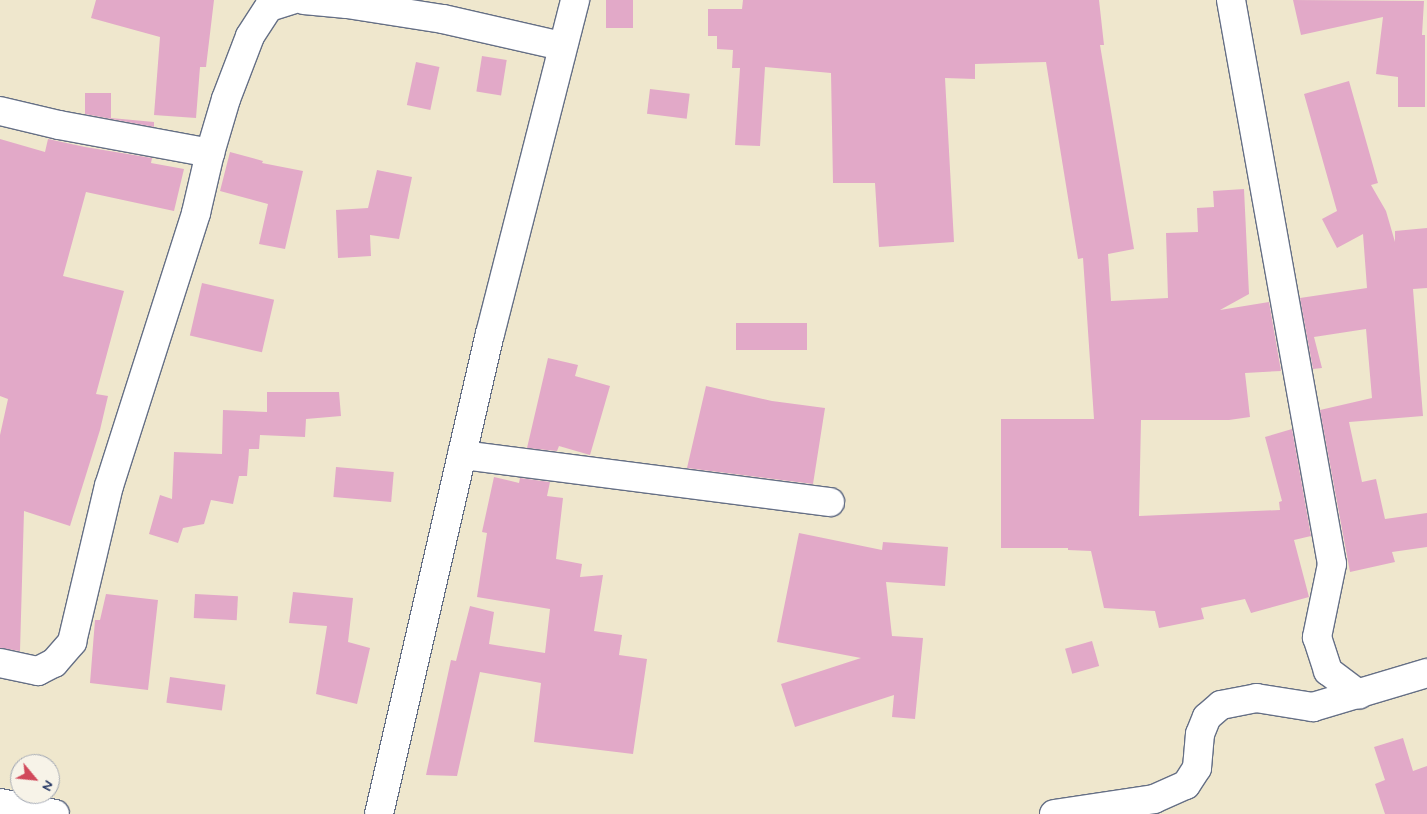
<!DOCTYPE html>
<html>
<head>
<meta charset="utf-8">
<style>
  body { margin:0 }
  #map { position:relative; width:1427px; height:814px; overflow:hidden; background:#efe7cd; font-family:Mynerve,sans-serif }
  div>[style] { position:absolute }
  .building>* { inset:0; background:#e2a9c8; transform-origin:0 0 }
  .roads { filter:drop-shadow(1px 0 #656f85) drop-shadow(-1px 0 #656f85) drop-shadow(0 1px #656f85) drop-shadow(0 -1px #656f85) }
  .minor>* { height:28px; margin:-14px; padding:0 14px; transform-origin:14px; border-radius:14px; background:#fff }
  span { translate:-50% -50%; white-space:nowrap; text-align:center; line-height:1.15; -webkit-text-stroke:5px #f7f3e8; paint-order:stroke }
  .north { position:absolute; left:10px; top:754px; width:50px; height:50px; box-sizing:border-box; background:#f7f3e8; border:1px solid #9fa5b1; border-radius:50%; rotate:118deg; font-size:14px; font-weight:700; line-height:20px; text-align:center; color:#1b2f5e }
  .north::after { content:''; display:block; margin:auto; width:18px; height:22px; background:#d1495b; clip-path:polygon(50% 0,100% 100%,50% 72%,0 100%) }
</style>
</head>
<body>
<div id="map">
  <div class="building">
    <div style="clip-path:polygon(96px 0,214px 0,206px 67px,200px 67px,196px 118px,154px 115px,160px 37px,91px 18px)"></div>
    <div style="left:606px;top:0;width:27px;height:28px"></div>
    <div style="clip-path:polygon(743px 0,1099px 0,1104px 45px,1100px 45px,1134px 249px,1108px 254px,1111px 301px,1168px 298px,1166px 233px,1198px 232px,1197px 208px,1214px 207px,1213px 191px,1244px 189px,1249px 294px,1220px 310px,1269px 302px,1281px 371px,1245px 373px,1250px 417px,1229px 420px,1141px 420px,1139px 516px,1280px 510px,1279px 502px,1282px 501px,1265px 437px,1292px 429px,1311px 536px,1294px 540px,1309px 597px,1251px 613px,1245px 599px,1201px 608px,1204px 619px,1159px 628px,1155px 611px,1104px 608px,1091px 551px,1068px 550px,1068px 548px,1001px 548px,1001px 419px,1094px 419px,1083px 258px,1078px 259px,1046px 62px,975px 64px,975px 79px,945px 78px,954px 242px,879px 247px,875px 183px,833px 183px,831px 73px,765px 67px,760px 146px,735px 145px,740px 68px,732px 68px,733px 50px,717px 49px,717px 36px,708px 36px,708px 9px,742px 9px)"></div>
    <div style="clip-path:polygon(1293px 0,1424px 1px,1422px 35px,1425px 35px,1425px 107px,1398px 107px,1398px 77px,1376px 74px,1383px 17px,1301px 35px)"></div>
    <div style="left:482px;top:56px;width:25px;height:36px;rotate:9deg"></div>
    <div style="left:416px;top:62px;width:24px;height:44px;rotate:12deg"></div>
    <div style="clip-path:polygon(1349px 81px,1378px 183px,1371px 185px,1386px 211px,1395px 242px,1395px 231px,1427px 228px,1427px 288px,1413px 289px,1423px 416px,1349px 422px,1362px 482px,1376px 479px,1385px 519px,1427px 513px,1427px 547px,1392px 552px,1395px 562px,1350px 572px,1320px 410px,1372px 398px,1366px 329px,1314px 337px,1322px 368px,1313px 369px,1300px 298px,1367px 288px,1363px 234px,1337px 248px,1322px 219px,1337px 211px,1304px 94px)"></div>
    <div style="left:650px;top:89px;width:40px;height:25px;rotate:7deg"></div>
    <div style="clip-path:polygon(85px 93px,111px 93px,111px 118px,154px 122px,154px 127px,85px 114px)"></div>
    <div style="clip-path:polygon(0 139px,45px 152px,48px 139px,85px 147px,152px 158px,151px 163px,184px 169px,174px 211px,86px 192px,63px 276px,124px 291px,96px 394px,108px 396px,100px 430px,70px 526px,24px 511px,20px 651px,0 648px,0 435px,8px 399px,0 396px)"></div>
    <div style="clip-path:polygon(230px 152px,263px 161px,262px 163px,303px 171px,285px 249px,259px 244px,268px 204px,220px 191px)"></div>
    <div style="clip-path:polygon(377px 170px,412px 177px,399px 239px,370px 235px,371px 256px,338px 258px,336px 210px,368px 208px)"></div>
    <div style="left:202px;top:283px;width:74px;height:54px;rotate:13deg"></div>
    <div style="left:736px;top:323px;width:71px;height:27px"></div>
    <div style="clip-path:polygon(548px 358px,578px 365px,575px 376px,610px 386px,590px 455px,559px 446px,557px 451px,527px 448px)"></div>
    <div style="clip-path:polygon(706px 386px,772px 401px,825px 408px,813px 484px,687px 468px)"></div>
    <div style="clip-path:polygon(267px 392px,339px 392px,341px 416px,306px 419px,305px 437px,260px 435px,259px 449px,249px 449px,247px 476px,239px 476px,233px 504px,211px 500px,204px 524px,183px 528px,178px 543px,149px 534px,160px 495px,172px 499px,174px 452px,222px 454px,223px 410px,267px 412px)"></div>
    <div style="left:336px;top:467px;width:58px;height:30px;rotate:5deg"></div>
    <div style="clip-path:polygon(494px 477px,519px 483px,520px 478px,550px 482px,547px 496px,563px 498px,556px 559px,582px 564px,580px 577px,603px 575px,594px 631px,622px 635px,619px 655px,647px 659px,633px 754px,534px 742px,541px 683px,480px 672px,457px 776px,426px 775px,451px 660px,456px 661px,470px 606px,494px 612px,489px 644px,545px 653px,550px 609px,477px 597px,487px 533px,482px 532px)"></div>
    <div style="clip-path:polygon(799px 533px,882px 550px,883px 542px,948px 547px,945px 586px,886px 582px,892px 636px,923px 638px,915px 719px,892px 717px,894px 695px,795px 727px,781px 684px,861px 658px,777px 642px)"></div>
    <div style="clip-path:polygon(293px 592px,353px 598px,348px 642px,370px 648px,357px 704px,316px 694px,327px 626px,289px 623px)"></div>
    <div style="clip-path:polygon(106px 594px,158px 600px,148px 690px,90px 683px,95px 620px,100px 620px)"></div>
    <div style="left:195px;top:594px;width:43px;height:24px;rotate:3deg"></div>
    <div style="left:1092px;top:641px;width:26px;height:28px;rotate:74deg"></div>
    <div style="left:170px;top:677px;width:56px;height:26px;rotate:8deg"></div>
    <div style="clip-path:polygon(1403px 738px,1413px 771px,1427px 766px,1427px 814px,1385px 814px,1375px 784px,1385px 780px,1374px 747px)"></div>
  </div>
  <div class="roads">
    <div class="minor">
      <div style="left:304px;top:0;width:43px;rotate:5.3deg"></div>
      <div style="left:347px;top:4px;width:97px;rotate:8.9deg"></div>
      <div style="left:443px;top:19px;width:122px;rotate:12.8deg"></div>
      <div style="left:1231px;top:0;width:573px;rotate:79.85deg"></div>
      <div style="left:1332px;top:564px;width:75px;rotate:101.6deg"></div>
      <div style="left:1317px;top:637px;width:36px;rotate:72deg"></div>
      <div style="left:1328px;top:671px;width:39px;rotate:37deg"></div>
      <div style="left:0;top:111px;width:61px;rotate:13.3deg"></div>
      <div style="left:59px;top:125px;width:154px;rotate:10.5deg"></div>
      <div style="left:462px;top:455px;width:371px;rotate:7.3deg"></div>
      <div style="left:0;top:663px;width:39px;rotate:12deg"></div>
      <div style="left:38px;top:671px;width:18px;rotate:-27deg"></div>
      <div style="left:54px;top:663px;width:28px;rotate:-49deg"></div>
      <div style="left:72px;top:642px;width:160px;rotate:-76.7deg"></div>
      <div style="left:109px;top:486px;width:287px;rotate:-72.3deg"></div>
      <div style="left:196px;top:213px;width:62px;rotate:-76.9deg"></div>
      <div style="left:210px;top:153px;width:56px;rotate:-73.5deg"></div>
      <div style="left:226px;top:99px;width:67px;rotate:-69.1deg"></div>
      <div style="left:250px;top:36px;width:35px;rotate:-57deg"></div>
      <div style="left:269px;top:7px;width:24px;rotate:-17deg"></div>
      <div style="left:0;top:803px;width:56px;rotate:11.3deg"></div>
      <div style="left:379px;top:814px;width:493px;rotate:-77deg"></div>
      <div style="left:490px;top:334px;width:345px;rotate:-75.7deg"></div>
      <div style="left:1054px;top:814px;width:101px;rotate:-8.5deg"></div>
      <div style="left:1154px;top:799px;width:35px;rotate:-24deg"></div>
      <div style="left:1186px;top:785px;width:20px;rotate:-57deg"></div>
      <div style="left:1197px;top:768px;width:34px;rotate:-85deg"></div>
      <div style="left:1200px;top:734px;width:18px;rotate:-68deg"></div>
      <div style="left:1207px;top:717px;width:18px;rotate:-41deg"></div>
      <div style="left:1221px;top:705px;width:36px;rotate:-11deg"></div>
      <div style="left:1256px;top:698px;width:58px;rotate:9deg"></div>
      <div style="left:1313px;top:707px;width:119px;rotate:-16.6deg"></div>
    </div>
  </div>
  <div class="north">N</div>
</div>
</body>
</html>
